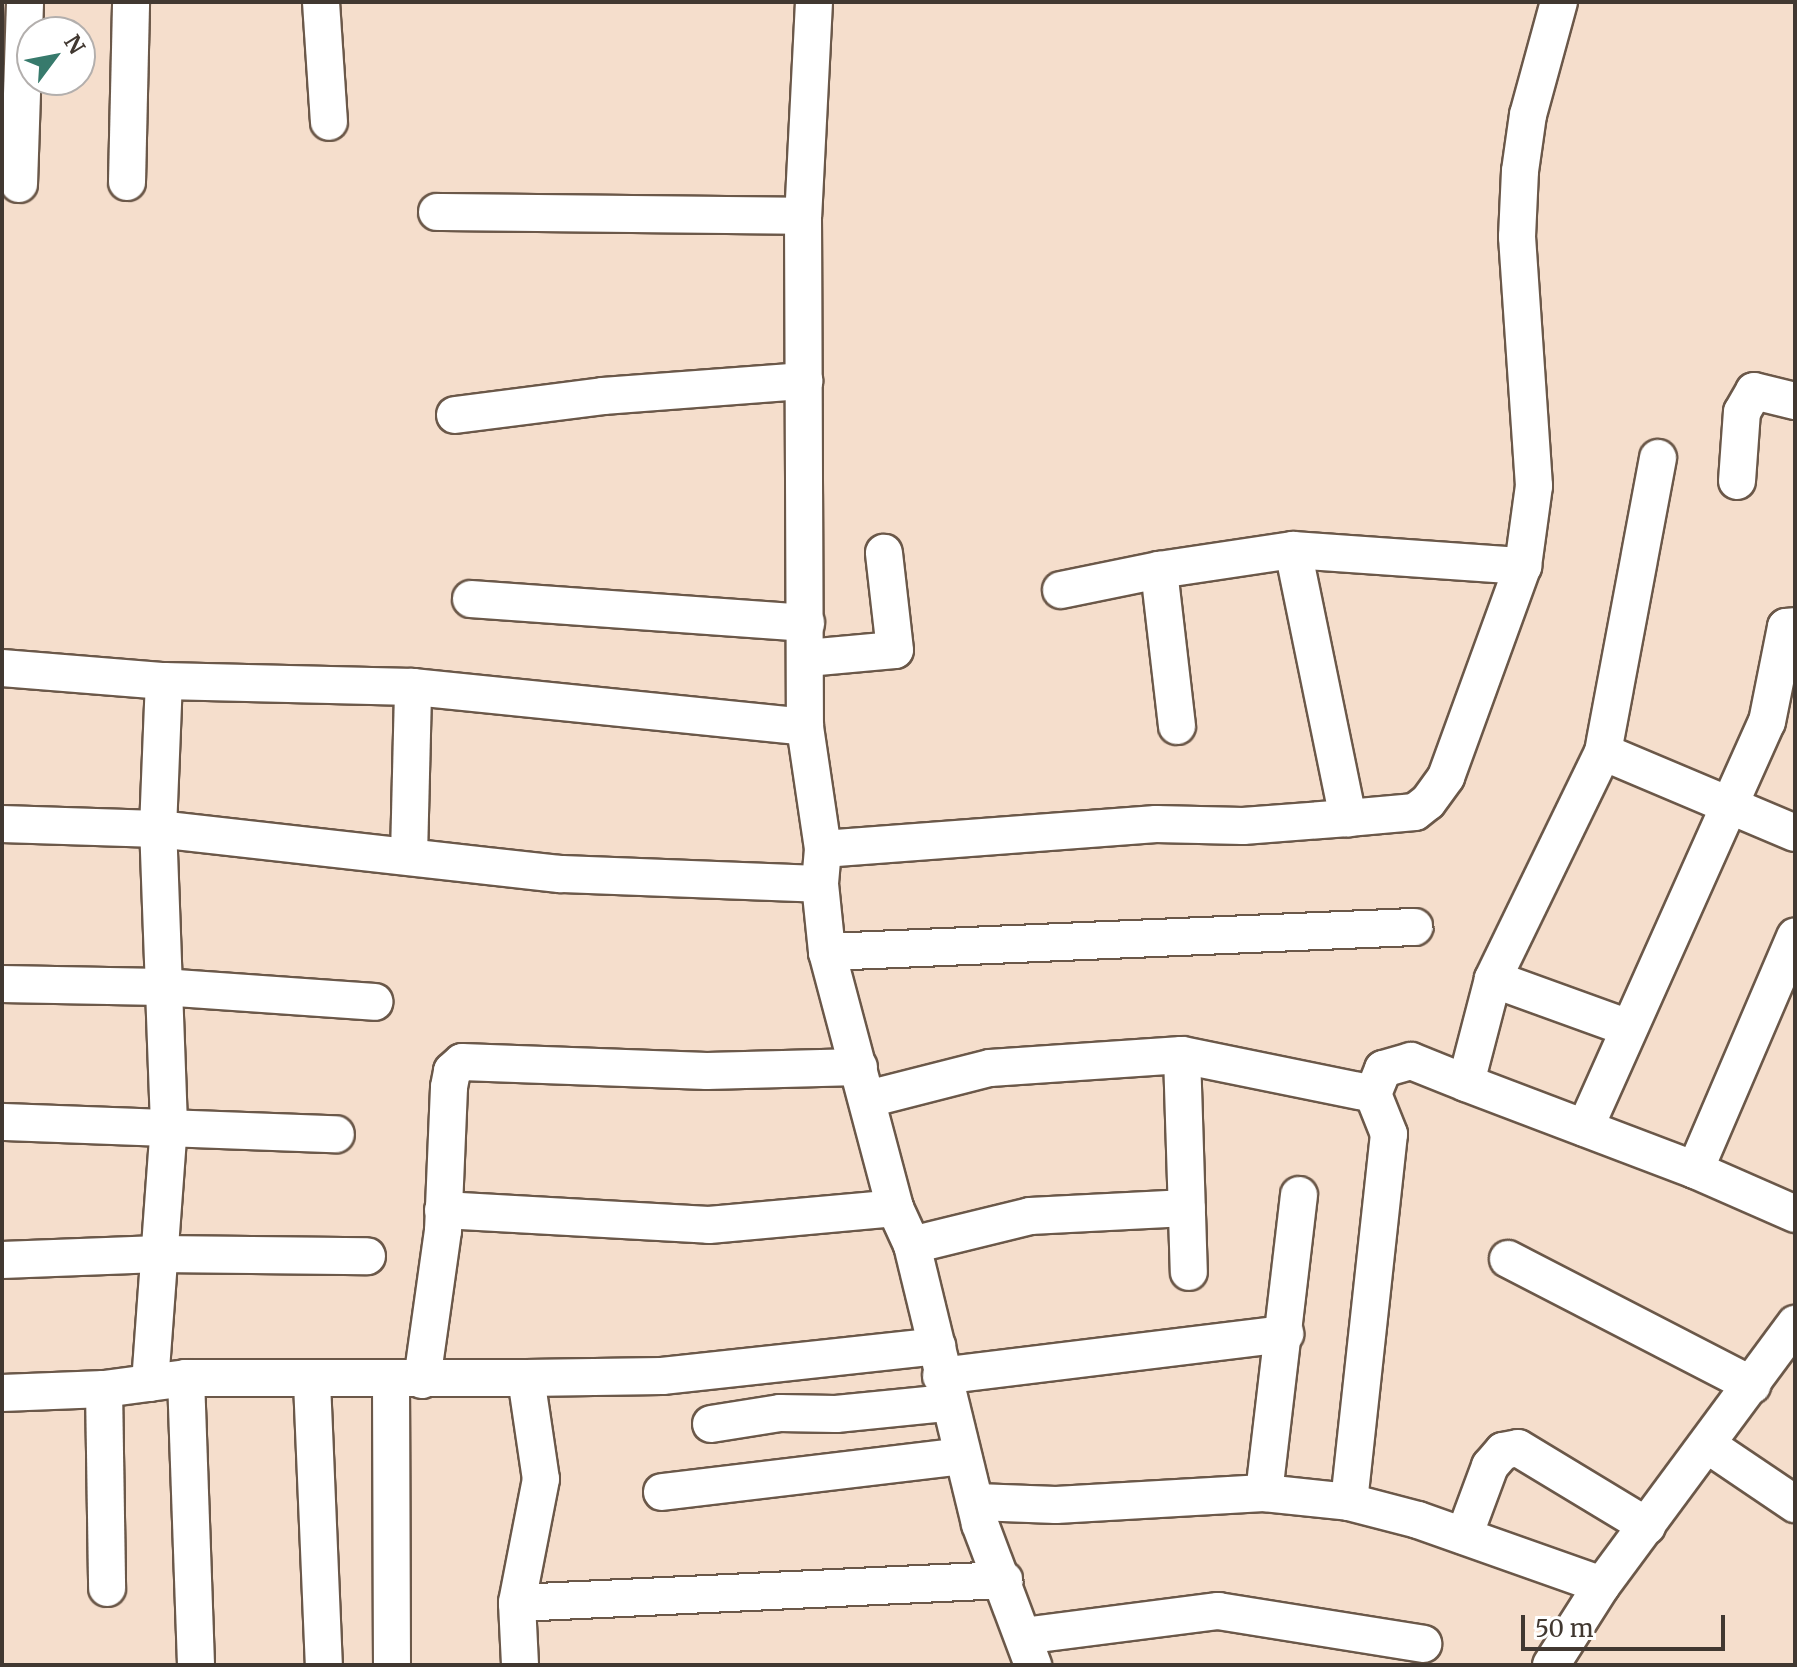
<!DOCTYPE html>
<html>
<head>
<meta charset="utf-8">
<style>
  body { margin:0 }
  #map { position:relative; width:1797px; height:1667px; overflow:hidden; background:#f5decc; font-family:Merriweather,serif }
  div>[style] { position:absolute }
  .roads { filter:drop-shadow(2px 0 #6b5849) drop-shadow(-2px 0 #6b5849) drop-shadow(0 2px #6b5849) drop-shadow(0 -2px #6b5849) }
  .minor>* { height:36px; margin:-18px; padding:0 18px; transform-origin:18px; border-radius:18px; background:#fff }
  span { translate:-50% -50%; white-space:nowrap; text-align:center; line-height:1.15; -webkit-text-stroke:7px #fff; paint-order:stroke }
  .frame { position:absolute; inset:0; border:4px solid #413831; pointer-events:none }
  .north { position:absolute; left:16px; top:16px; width:80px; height:80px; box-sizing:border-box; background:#fff; border:2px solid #b3afad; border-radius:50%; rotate:58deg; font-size:22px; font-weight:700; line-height:32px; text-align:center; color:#413831 }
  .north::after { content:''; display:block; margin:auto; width:28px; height:36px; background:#377a6c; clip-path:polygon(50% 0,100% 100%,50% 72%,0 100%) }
  .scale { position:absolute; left:1521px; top:1615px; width:204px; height:36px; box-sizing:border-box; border:4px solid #413831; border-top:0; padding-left:10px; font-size:24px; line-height:28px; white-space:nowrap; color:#413831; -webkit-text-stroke:6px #fff; paint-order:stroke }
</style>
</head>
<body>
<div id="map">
  <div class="roads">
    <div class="minor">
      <div style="left:321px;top:2px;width:120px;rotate:86.2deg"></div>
      <div style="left:814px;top:2px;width:214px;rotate:92.9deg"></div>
      <div style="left:803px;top:216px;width:511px;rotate:89.78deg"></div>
      <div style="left:805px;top:727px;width:123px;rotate:81.6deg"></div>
      <div style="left:823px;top:849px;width:35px;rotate:95deg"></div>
      <div style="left:820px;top:884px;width:68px;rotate:84.1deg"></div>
      <div style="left:827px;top:952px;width:265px;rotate:75.1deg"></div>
      <div style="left:895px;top:1208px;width:41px;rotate:65.3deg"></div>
      <div style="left:912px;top:1245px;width:287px;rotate:76.3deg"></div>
      <div style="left:980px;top:1524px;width:151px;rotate:69.4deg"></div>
      <div style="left:127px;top:182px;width:180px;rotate:-88.7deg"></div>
      <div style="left:19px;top:184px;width:182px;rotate:-88.1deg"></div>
      <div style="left:437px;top:212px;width:366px;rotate:0.6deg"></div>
      <div style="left:455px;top:415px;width:149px;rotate:-7.3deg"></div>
      <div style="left:603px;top:396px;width:202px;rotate:-4.3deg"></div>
      <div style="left:1658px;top:458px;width:299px;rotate:100.6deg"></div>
      <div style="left:1603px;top:752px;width:252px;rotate:115.9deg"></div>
      <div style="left:1493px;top:979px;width:107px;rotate:104.6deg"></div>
      <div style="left:1466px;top:1083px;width:245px;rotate:20.8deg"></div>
      <div style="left:1695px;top:1170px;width:109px;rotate:23.7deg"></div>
      <div style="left:1737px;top:481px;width:69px;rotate:-85.9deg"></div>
      <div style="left:1742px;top:412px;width:24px;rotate:-60deg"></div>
      <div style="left:1754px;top:391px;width:42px;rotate:13.7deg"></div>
      <div style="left:1293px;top:550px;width:274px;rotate:78.4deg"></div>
      <div style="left:1061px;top:590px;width:100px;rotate:-11.5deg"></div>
      <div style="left:471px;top:599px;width:336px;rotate:4.1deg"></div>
      <div style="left:807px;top:658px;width:88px;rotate:-5.2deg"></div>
      <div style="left:895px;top:650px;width:98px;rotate:-96.5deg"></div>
      <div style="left:2px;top:668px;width:163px;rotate:4.6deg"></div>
      <div style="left:164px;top:681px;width:249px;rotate:1.4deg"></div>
      <div style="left:413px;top:687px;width:394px;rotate:5.8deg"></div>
      <div style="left:1177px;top:726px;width:157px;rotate:-96.6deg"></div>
      <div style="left:1159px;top:570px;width:135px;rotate:-8.5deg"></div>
      <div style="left:1293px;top:550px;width:231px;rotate:4deg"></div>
      <div style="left:1603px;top:752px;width:208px;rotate:22.9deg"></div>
      <div style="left:2px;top:824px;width:156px;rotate:1.8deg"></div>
      <div style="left:158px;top:829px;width:406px;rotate:6.4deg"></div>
      <div style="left:561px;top:874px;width:259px;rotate:2.2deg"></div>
      <div style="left:823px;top:849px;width:334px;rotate:-4.3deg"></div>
      <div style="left:1156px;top:824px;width:87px;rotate:1.3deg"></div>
      <div style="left:1243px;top:826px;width:105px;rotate:-4.4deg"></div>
      <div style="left:1348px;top:818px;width:67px;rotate:-5.1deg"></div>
      <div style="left:1415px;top:812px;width:16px;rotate:-38deg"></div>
      <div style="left:1428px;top:802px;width:31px;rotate:-54deg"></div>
      <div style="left:1446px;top:777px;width:225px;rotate:-70deg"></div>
      <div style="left:1523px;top:566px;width:81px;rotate:-82.2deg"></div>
      <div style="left:1534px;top:486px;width:250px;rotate:-93.9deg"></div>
      <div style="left:1517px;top:237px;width:66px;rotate:-87.4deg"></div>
      <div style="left:1520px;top:171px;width:57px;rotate:-81.9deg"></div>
      <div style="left:1528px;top:115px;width:117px;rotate:-74.7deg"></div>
      <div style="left:409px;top:856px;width:169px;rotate:-88.6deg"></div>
      <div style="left:827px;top:952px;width:588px;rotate:-2.44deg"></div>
      <div style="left:1493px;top:979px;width:144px;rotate:19.9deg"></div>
      <div style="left:2px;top:984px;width:160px;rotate:1.1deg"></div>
      <div style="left:162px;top:987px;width:213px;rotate:4deg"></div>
      <div style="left:1182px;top:1055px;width:217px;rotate:88.2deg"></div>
      <div style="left:868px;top:1099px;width:126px;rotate:-14.3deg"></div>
      <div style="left:990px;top:1068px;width:192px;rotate:-3.9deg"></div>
      <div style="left:1182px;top:1055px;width:195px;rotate:11.5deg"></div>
      <div style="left:2px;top:1122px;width:334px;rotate:2.1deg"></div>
      <div style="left:1585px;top:1128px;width:445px;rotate:-65.9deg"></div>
      <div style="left:1767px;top:722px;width:97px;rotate:-78.7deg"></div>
      <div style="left:1786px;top:627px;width:9px;rotate:-6deg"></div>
      <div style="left:1695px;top:1170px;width:254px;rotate:-66.8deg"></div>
      <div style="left:443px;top:1210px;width:266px;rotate:3.2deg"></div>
      <div style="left:709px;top:1225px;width:187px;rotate:-5.2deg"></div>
      <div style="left:912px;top:1245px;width:122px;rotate:-13.8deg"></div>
      <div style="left:1030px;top:1216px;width:157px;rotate:-2.9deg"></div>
      <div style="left:1508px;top:1259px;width:275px;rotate:27.3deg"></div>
      <div style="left:2px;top:1260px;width:157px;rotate:-2.2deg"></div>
      <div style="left:159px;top:1254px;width:208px;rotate:0.6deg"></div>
      <div style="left:941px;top:1376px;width:347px;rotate:-7deg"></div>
      <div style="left:186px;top:1378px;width:287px;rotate:88deg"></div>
      <div style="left:526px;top:1378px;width:136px;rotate:-0.8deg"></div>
      <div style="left:662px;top:1376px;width:277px;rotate:-6.2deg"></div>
      <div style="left:422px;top:1380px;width:150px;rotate:-82deg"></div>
      <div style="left:443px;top:1231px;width:144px;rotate:-87.6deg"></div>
      <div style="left:449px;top:1087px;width:16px;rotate:-79deg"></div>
      <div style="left:452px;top:1071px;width:13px;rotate:-42deg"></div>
      <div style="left:462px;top:1062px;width:245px;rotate:2.1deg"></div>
      <div style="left:707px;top:1071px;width:152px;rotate:-1.5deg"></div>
      <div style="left:391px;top:1381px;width:284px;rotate:89.8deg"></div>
      <div style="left:312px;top:1382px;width:283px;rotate:87.6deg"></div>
      <div style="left:150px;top:1383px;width:259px;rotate:-85.8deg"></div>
      <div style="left:169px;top:1125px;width:296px;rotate:-92.1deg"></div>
      <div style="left:158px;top:829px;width:148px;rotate:-87.7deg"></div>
      <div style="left:104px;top:1389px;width:199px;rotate:89.1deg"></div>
      <div style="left:2px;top:1393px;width:102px;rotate:-2.2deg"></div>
      <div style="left:104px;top:1389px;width:83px;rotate:-7.6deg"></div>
      <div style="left:186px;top:1378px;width:340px"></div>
      <div style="left:526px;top:1378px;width:102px;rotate:81.6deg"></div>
      <div style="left:541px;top:1479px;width:126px;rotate:101deg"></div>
      <div style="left:517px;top:1603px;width:62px;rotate:87.2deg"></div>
      <div style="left:711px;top:1424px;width:70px;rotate:-9.1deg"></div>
      <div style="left:780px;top:1413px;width:56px;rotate:1deg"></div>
      <div style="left:836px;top:1414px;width:112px;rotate:-5.7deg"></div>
      <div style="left:1709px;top:1446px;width:104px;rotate:34deg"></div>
      <div style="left:662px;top:1492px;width:302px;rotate:-6.8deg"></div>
      <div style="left:1264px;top:1493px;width:300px;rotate:-83.3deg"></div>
      <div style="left:976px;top:1502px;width:80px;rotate:2.1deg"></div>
      <div style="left:1056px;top:1505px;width:208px;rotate:-3.3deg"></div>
      <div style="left:1264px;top:1493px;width:85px;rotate:6deg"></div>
      <div style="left:1349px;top:1502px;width:71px;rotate:14.6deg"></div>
      <div style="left:1418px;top:1520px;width:195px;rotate:19.5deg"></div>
      <div style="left:1349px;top:1502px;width:370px;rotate:-83.8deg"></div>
      <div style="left:1389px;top:1134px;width:43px;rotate:-111.8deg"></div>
      <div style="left:1373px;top:1094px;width:27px;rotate:-68deg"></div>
      <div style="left:1383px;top:1069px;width:29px;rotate:-16deg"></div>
      <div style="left:1411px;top:1061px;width:59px;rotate:21.8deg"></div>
      <div style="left:1464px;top:1536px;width:75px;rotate:-69.6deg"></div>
      <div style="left:1490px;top:1466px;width:20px;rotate:-49deg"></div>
      <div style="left:1503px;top:1451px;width:15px;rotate:-11deg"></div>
      <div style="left:1518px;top:1448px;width:151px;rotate:31.2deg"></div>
      <div style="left:517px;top:1603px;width:488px;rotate:-2.7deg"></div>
      <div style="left:1023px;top:1636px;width:197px;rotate:-7.3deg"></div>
      <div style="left:1218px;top:1611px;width:208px;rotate:9.1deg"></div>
      <div style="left:1551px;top:1665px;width:95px;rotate:-57.5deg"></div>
      <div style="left:1602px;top:1585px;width:325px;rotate:-53.5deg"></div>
    </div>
  </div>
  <div class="frame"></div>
  <div class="north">N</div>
  <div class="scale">50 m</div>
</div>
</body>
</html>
